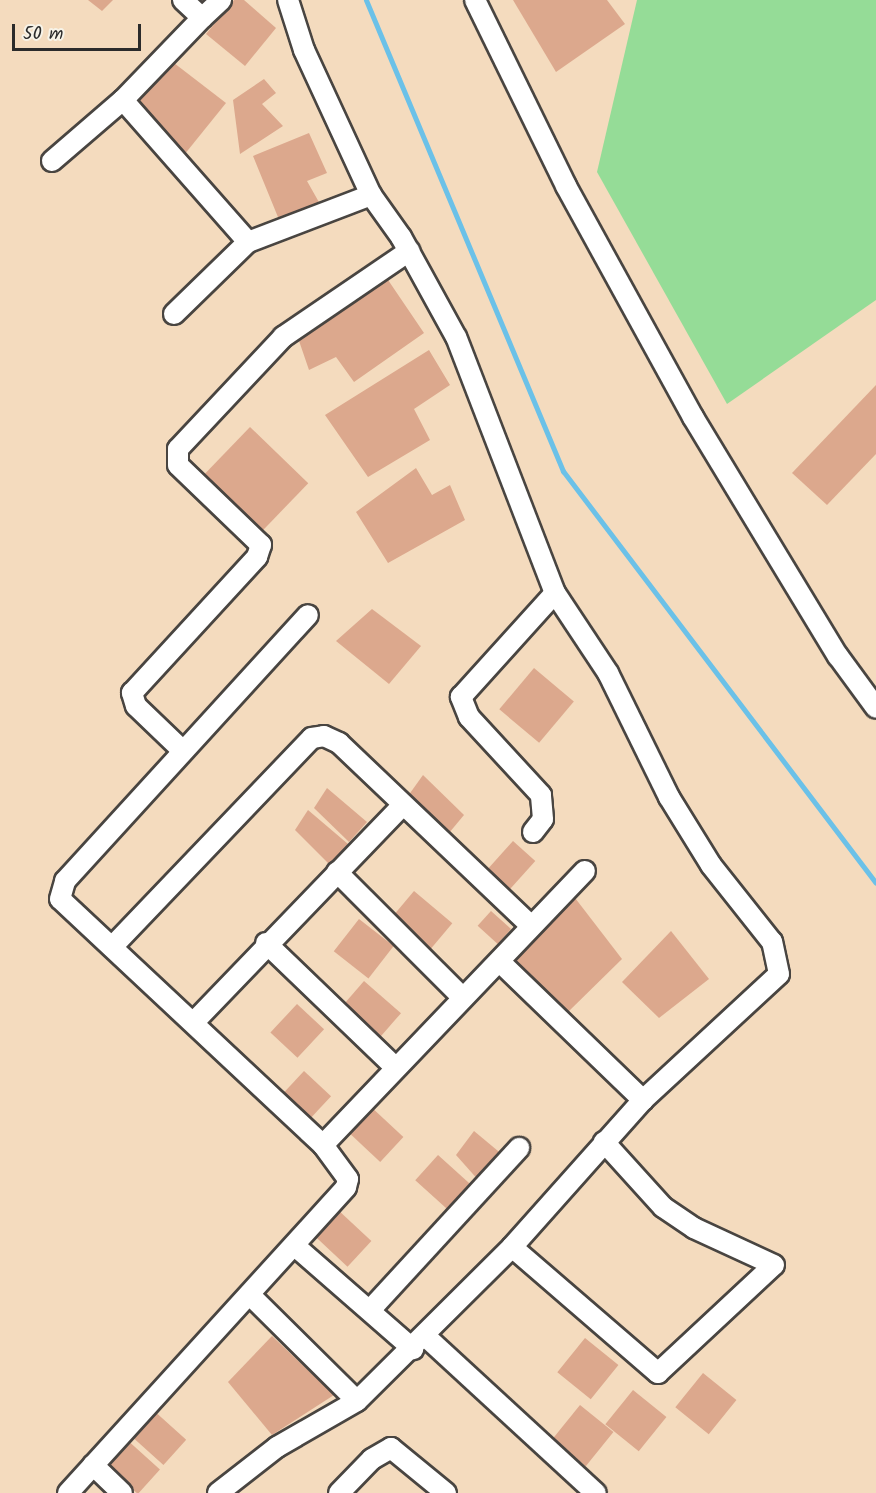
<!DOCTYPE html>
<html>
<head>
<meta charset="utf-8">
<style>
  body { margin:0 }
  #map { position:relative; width:876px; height:1493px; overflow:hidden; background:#f4dbbe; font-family:Kalam,sans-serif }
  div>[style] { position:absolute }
  .green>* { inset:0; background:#95dc97 }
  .stream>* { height:5px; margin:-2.5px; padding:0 2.5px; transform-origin:2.5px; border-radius:2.5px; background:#6bc1e8 }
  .building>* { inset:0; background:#dca88d; transform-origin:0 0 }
  .roads { filter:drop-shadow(2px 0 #494541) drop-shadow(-2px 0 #494541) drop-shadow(0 2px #494541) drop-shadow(0 -2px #494541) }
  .minor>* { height:20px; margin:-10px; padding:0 10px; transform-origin:10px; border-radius:10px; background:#fff }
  span { translate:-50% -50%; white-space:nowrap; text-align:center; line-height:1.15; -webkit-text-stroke:6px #f7f3e8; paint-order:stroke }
  .scale { position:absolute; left:12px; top:24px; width:129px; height:27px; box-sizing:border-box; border:3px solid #2b2b2b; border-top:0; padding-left:8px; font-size:18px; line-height:21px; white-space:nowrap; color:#2b2b2b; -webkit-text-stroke:4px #f7f3e8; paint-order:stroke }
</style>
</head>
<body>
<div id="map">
  <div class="green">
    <div style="clip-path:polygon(637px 0,876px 0,876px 300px,727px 404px,597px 172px)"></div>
  </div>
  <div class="stream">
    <div style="left:366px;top:0;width:511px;rotate:67.3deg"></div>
    <div style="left:563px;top:471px;width:517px;rotate:52.78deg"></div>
  </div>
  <div class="building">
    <div style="clip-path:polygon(88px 0,113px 0,102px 11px)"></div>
    <div style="clip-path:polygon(234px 0,244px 0,276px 28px,245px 66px,206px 34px)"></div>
    <div style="clip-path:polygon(513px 0,607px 0,625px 24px,556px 72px)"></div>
    <div style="clip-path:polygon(174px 63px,226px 103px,180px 160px,130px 103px)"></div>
    <div style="clip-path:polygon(264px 79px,276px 93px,262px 104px,283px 126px,240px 154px,233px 100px)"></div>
    <div style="clip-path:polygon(309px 133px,327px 173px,307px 181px,320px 204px,280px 222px,253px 156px)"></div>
    <div style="clip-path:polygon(384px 274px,424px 333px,354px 382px,336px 357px,309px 370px,297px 335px)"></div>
    <div style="clip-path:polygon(429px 350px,450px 385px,414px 409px,430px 440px,368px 477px,325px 415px)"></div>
    <div style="clip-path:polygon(876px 385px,876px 454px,827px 505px,792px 473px)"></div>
    <div style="left:250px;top:427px;width:81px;height:68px;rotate:44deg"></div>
    <div style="clip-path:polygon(416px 468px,432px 495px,450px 485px,465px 520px,388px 563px,356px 512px)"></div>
    <div style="clip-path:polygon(372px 609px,421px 646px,389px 684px,336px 641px)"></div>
    <div style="left:534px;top:668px;width:52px;height:54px;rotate:40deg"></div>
    <div style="clip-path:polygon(423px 775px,464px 815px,444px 839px,403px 803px)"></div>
    <div style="clip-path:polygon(327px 788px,367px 822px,349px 842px,314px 808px)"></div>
    <div style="clip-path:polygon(308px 810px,348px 844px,330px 865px,295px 830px)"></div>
    <div style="left:513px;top:841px;width:30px;height:40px;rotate:42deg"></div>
    <div style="left:414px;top:891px;width:50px;height:35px;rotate:40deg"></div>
    <div style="clip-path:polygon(572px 894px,622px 959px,567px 1013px,507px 958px)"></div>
    <div style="left:491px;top:911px;width:27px;height:20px;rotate:42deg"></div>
    <div style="left:359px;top:919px;width:44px;height:41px;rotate:38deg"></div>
    <div style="clip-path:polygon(671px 931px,709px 979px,659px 1018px,622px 982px)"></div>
    <div style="left:364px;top:981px;width:49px;height:37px;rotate:41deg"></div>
    <div style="left:297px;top:1004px;width:37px;height:39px;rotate:43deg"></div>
    <div style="left:304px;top:1071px;width:37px;height:38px;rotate:43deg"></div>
    <div style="left:369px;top:1105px;width:47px;height:34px;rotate:43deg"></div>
    <div style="clip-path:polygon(474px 1131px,504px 1156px,480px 1182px,456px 1155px)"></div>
    <div style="left:438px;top:1155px;width:47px;height:34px;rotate:42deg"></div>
    <div style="left:337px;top:1209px;width:47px;height:35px;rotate:43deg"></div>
    <div style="clip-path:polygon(272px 1336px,334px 1395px,272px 1435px,228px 1382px)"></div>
    <div style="left:585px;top:1338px;width:43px;height:44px;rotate:39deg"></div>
    <div style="left:703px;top:1373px;width:43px;height:44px;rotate:39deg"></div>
    <div style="left:633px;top:1390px;width:43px;height:44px;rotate:39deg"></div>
    <div style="left:580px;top:1405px;width:43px;height:44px;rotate:39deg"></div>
    <div style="left:152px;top:1409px;width:46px;height:34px;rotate:42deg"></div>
    <div style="left:125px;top:1438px;width:47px;height:33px;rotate:42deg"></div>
  </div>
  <div class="roads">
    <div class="minor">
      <div style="left:183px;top:0;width:26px;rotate:43deg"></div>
      <div style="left:202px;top:18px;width:26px;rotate:-43deg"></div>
      <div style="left:475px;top:0;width:207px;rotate:63.9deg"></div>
      <div style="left:566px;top:186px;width:264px;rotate:61.2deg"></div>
      <div style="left:693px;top:417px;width:280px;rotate:58.8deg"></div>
      <div style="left:838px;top:656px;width:64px;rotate:53.8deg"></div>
      <div style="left:123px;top:100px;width:189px;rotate:48.6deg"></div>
      <div style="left:52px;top:161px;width:94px;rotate:-40.7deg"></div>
      <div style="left:123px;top:100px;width:114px;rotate:-46.1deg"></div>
      <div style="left:174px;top:314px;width:103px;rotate:-44.2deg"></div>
      <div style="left:248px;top:242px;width:132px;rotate:-20.9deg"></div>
      <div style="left:183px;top:751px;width:65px;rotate:-136.2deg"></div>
      <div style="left:136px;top:706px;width:14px;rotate:-107deg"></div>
      <div style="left:132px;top:693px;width:185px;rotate:-47.4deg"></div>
      <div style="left:257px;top:557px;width:13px;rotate:-72deg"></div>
      <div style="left:261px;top:545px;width:115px;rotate:-136.1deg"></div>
      <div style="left:178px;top:465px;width:16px;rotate:-90deg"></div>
      <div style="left:178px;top:449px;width:154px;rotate:-46.8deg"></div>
      <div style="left:283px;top:337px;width:153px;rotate:-34.3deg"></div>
      <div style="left:533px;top:832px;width:16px;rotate:-52deg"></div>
      <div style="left:543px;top:819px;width:24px;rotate:-95deg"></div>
      <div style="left:541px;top:795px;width:106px;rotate:-132.7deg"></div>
      <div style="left:469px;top:717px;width:22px;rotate:-112deg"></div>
      <div style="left:461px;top:697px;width:140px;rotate:-47.9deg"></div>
      <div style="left:337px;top:872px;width:178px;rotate:45deg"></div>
      <div style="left:266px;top:943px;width:180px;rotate:43.9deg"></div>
      <div style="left:112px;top:947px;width:289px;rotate:-46.3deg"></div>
      <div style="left:312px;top:738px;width:12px;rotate:-9deg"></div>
      <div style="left:324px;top:736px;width:17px;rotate:25deg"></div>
      <div style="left:339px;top:743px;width:265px;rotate:43.6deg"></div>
      <div style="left:500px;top:962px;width:199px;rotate:44deg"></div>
      <div style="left:194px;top:1022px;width:300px;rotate:-46.1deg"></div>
      <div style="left:323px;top:1145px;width:379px;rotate:-46.3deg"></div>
      <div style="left:295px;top:1246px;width:157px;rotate:41.1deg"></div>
      <div style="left:512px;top:1247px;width:193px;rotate:40.8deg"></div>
      <div style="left:658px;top:1373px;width:158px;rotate:-43deg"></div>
      <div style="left:774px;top:1265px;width:88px;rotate:-155.2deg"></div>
      <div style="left:694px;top:1228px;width:37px;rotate:-146deg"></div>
      <div style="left:663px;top:1207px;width:88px;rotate:-132.2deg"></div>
      <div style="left:251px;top:1296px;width:149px;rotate:44.7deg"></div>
      <div style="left:357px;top:1401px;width:218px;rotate:-44.8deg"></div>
      <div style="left:512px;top:1247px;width:197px;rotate:-48.3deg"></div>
      <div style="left:643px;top:1100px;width:185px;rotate:-42.8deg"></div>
      <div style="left:779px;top:974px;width:33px;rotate:-102deg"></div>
      <div style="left:772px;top:942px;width:98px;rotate:-128.4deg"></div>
      <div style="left:711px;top:865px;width:80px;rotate:-121.7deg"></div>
      <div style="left:669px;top:797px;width:138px;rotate:-116.2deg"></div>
      <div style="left:608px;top:673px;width:96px;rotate:-123.5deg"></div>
      <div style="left:555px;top:593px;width:274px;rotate:-111.1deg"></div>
      <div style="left:456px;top:337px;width:114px;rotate:-118.8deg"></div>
      <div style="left:401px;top:237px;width:52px;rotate:-125.5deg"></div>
      <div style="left:371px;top:195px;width:160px;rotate:-114.8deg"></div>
      <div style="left:304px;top:50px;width:52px;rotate:-107.7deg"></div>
      <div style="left:371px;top:1309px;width:219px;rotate:-47.4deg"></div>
      <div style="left:425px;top:1336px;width:232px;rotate:42.6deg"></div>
      <div style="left:93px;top:1465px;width:40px;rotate:44deg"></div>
      <div style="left:68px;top:1493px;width:413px;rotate:-47.7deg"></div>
      <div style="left:346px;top:1187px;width:8px;rotate:-76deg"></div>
      <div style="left:348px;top:1179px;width:42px;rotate:-126.3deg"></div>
      <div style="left:323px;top:1145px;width:360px;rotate:-136.9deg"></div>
      <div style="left:60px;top:899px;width:19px;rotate:-74deg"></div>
      <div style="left:65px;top:881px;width:360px;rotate:-47.6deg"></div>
      <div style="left:218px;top:1493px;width:75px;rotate:-37.9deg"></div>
      <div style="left:277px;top:1447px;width:92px;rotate:-29.9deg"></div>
      <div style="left:339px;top:1493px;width:47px;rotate:-45.9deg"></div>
      <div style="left:372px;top:1459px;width:22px;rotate:-30deg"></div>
      <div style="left:391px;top:1448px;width:71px;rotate:39.3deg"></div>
    </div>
  </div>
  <div class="scale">50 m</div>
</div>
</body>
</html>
